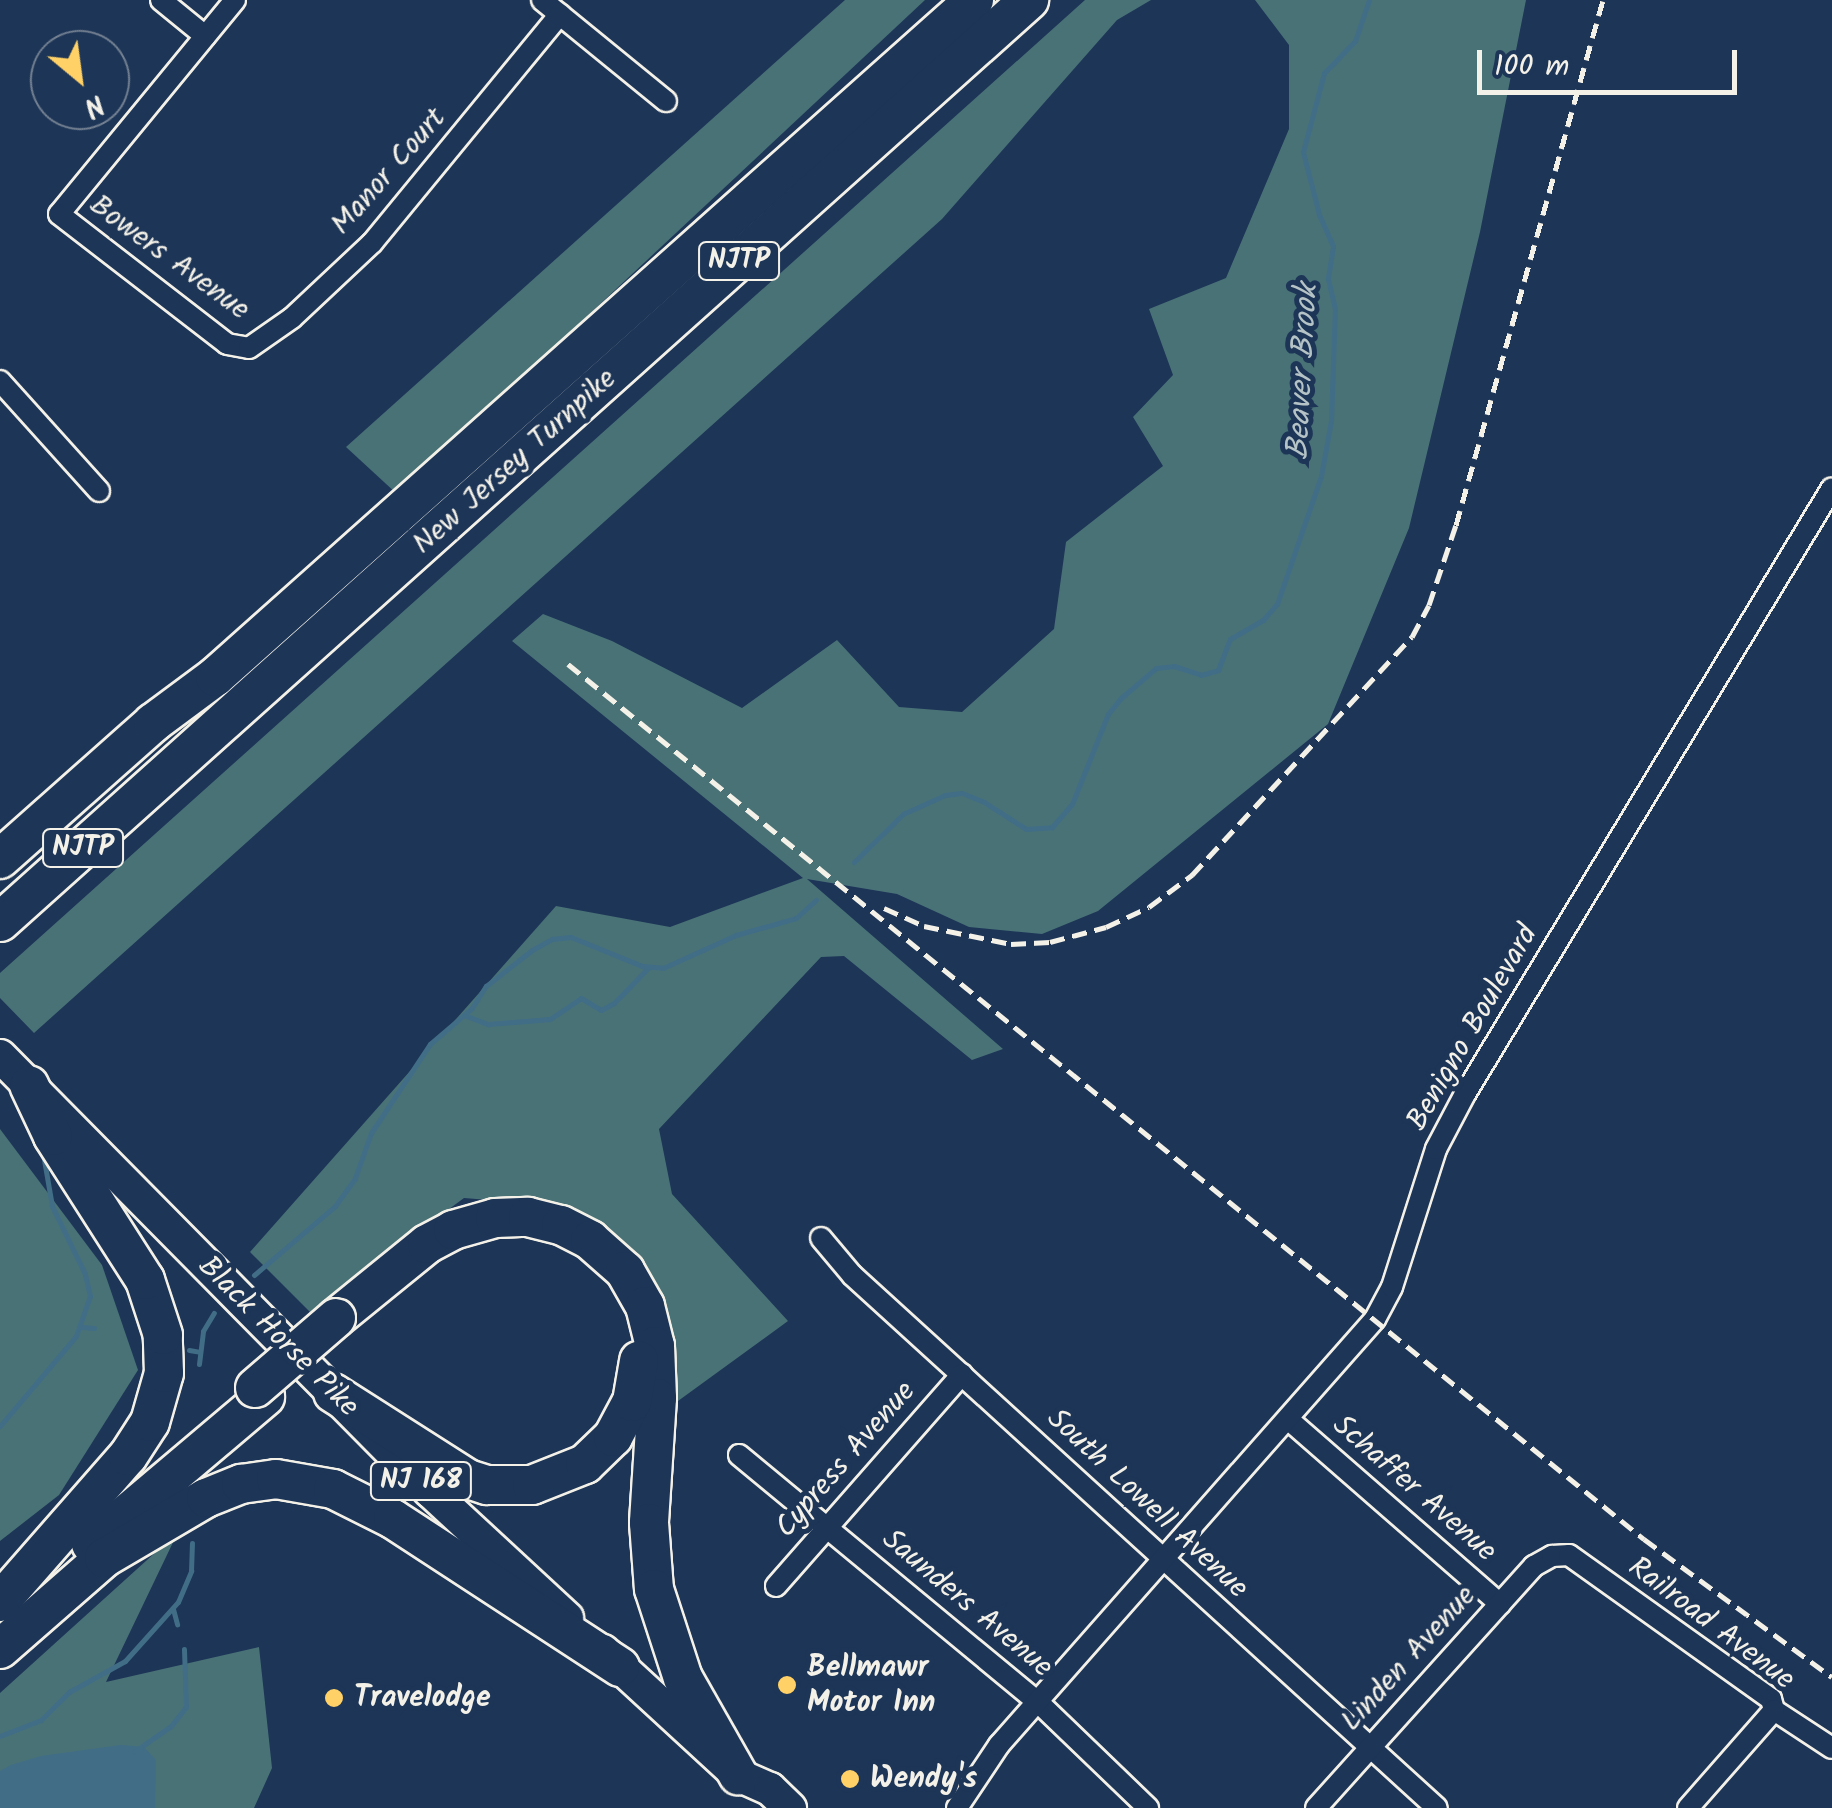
<!DOCTYPE html>
<html>
<head>
<meta charset="utf-8">
<style>
  body { margin:0 }
  #map { position:relative; width:1832px; height:1808px; overflow:hidden; background:#1d3557; font-family:Kalam,sans-serif }
  div>[style] { position:absolute }
  .green>* { inset:0; background:#497277 }
  .water>* { inset:0; background:#416d87 }
  .stream>* { height:5px; margin:-2.5px; padding:0 2.5px; transform-origin:2.5px; border-radius:2.5px; background:#416d87 }
  .roads { filter:drop-shadow(2px 0 #f4f1e8) drop-shadow(-2px 0 #f4f1e8) drop-shadow(0 2px #f4f1e8) drop-shadow(0 -2px #f4f1e8) }
  .street>* { height:20px; margin:-10px; padding:0 10px; transform-origin:10px; border-radius:10px; background:#1d3557 }
  .primary>* { height:32px; margin:-16px; padding:0 16px; transform-origin:16px; border-radius:16px; background:#1d3557 }
  .highway>* { height:38px; margin:-19px; padding:0 19px; transform-origin:19px; border-radius:19px; background:#1d3557 }
  .rail>* { height:5px; margin-top:-2.5px; transform-origin:0; background:repeating-linear-gradient(90deg,#f4f1e8 0 15px,transparent 0 23px) }
  .bridges { filter:drop-shadow(2px 0 #f4f1e8) drop-shadow(-2px 0 #f4f1e8) drop-shadow(0 2px #f4f1e8) drop-shadow(0 -2px #f4f1e8) }
  .highway-bridge>* { height:38px; margin:-19px; padding:0 19px; transform-origin:19px; border-radius:19px; background:#1d3557 }
  .dots>* { width:28px; height:28px; translate:-50% -50%; box-sizing:border-box; border:5px solid #1d3557; border-radius:50% }
  span { translate:-50% -50%; white-space:nowrap; text-align:center; line-height:1.15; -webkit-text-stroke:10px #1d3557; paint-order:stroke }
  .shield-label span { padding:2px 8px; background:#1d3557; border:2px solid; border-radius:8px; -webkit-text-stroke-width:0 }
  .shield-label { font-size:28px; color:#f4f1e8; font-weight:700 }
  .street-label { font-size:30px; color:#f4f1e8 }
  .poi-label { font-size:30px; color:#f4f1e8; font-weight:700 }
  .left { translate:0 -50%; text-align:left }
  .water-label { font-size:32px; color:#b5c3c6; font-style:italic }
  .north { position:absolute; left:30px; top:30px; width:100px; height:100px; box-sizing:border-box; background:#1d3557; border:2px solid #738091; border-radius:50%; rotate:151deg; font-size:28px; font-weight:700; line-height:40px; text-align:center; color:#f4f1e8 }
  .north::after { content:''; display:block; margin:auto; width:35px; height:45px; background:#ffd166; clip-path:polygon(50% 0,100% 100%,50% 72%,0 100%) }
  .scale { position:absolute; left:1477px; top:50px; width:260px; height:45px; box-sizing:border-box; border:5px solid #f4f1e8; border-top:0; padding-left:12px; font-size:30px; line-height:35px; white-space:nowrap; color:#f4f1e8; -webkit-text-stroke:8px #1d3557; paint-order:stroke }
</style>
</head>
<body>
<div id="map">
  <div class="green">
    <div style="clip-path:polygon(845px 0,925px 0,397px 494px,346px 447px)"></div>
    <div style="clip-path:polygon(1085px 0,1151px 0,1117px 20px,942px 219px,34px 1033px,0 998px,0 973px)"></div>
    <div style="clip-path:polygon(1255px 0,1526px 0,1480px 232px,1409px 528px,1328px 724px,1098px 911px,1042px 934px,969px 927px,897px 894px,807px 879px,1003px 1049px,972px 1060px,844px 956px,821px 957px,659px 1129px,672px 1194px,788px 1321px,678px 1401px,628px 1245px,574px 1207px,464px 1198px,310px 1312px,250px 1252px,556px 906px,670px 927px,803px 878px,512px 641px,543px 614px,612px 641px,742px 708px,837px 640px,899px 707px,962px 712px,1054px 629px,1066px 542px,1163px 466px,1133px 417px,1173px 375px,1149px 309px,1226px 278px,1289px 129px,1289px 45px)"></div>
    <div style="clip-path:polygon(0 1129px,102px 1265px,138px 1370px,59px 1495px,0 1541px)"></div>
    <div style="clip-path:polygon(178px 1532px,106px 1682px,259px 1647px,272px 1768px,254px 1808px,0 1808px,0 1693px)"></div>
  </div>
  <div class="water">
    <div style="clip-path:polygon(121px 1745px,144px 1747px,156px 1760px,155px 1808px,0 1808px,0 1771px,11px 1765px,41px 1756px)"></div>
  </div>
  <div class="stream">
    <div style="left:854px;top:862px;width:69px;rotate:-44.4deg"></div>
    <div style="left:903px;top:814px;width:46px;rotate:-24.3deg"></div>
    <div style="left:945px;top:795px;width:17px;rotate:-7deg"></div>
    <div style="left:962px;top:793px;width:24px;rotate:22deg"></div>
    <div style="left:984px;top:802px;width:50px;rotate:32.7deg"></div>
    <div style="left:1026px;top:829px;width:26px;rotate:-4deg"></div>
    <div style="left:1052px;top:827px;width:30px;rotate:-49deg"></div>
    <div style="left:1072px;top:804px;width:97px;rotate:-68.2deg"></div>
    <div style="left:1108px;top:714px;width:21px;rotate:-51deg"></div>
    <div style="left:1121px;top:698px;width:46px;rotate:-40.6deg"></div>
    <div style="left:1156px;top:668px;width:18px;rotate:-6deg"></div>
    <div style="left:1174px;top:666px;width:28px;rotate:18deg"></div>
    <div style="left:1201px;top:675px;width:18px;rotate:-16deg"></div>
    <div style="left:1218px;top:670px;width:33px;rotate:-69deg"></div>
    <div style="left:1230px;top:639px;width:38px;rotate:-30deg"></div>
    <div style="left:1263px;top:620px;width:21px;rotate:-49deg"></div>
    <div style="left:1277px;top:604px;width:135px;rotate:-71deg"></div>
    <div style="left:1321px;top:476px;width:56px;rotate:-79.7deg"></div>
    <div style="left:1331px;top:421px;width:112px;rotate:-88deg"></div>
    <div style="left:1335px;top:309px;width:32px;rotate:-103deg"></div>
    <div style="left:1328px;top:278px;width:32px;rotate:-81deg"></div>
    <div style="left:1333px;top:246px;width:35px;rotate:-114deg"></div>
    <div style="left:1319px;top:214px;width:64px;rotate:-104.5deg"></div>
    <div style="left:1303px;top:152px;width:82px;rotate:-75.1deg"></div>
    <div style="left:1324px;top:73px;width:45px;rotate:-45.9deg"></div>
    <div style="left:1355px;top:41px;width:43px;rotate:-71.1deg"></div>
    <div style="left:464px;top:1015px;width:26px;rotate:21deg"></div>
    <div style="left:488px;top:1024px;width:62px;rotate:-4.6deg"></div>
    <div style="left:550px;top:1019px;width:37px;rotate:-34deg"></div>
    <div style="left:581px;top:998px;width:23px;rotate:31deg"></div>
    <div style="left:601px;top:1010px;width:15px;rotate:-28deg"></div>
    <div style="left:614px;top:1003px;width:50px;rotate:-45.8deg"></div>
    <div style="left:254px;top:1275px;width:106px;rotate:-40.4deg"></div>
    <div style="left:335px;top:1206px;width:34px;rotate:-54deg"></div>
    <div style="left:355px;top:1178px;width:48px;rotate:-70.4deg"></div>
    <div style="left:371px;top:1133px;width:107px;rotate:-56.5deg"></div>
    <div style="left:430px;top:1044px;width:55px;rotate:-40.6deg"></div>
    <div style="left:472px;top:1008px;width:26px;rotate:-58deg"></div>
    <div style="left:486px;top:986px;width:58px;rotate:-38deg"></div>
    <div style="left:532px;top:950px;width:23px;rotate:-29deg"></div>
    <div style="left:552px;top:939px;width:19px;rotate:-6deg"></div>
    <div style="left:571px;top:937px;width:77px;rotate:22.2deg"></div>
    <div style="left:642px;top:966px;width:21px;rotate:5deg"></div>
    <div style="left:663px;top:968px;width:80px;rotate:-24.3deg"></div>
    <div style="left:736px;top:935px;width:62px;rotate:-15.8deg"></div>
    <div style="left:796px;top:918px;width:27px;rotate:-42deg"></div>
    <div style="left:82px;top:1327px;width:12px;rotate:5deg"></div>
    <div style="left:189px;top:1350px;width:11px;rotate:10deg"></div>
    <div style="left:199px;top:1364px;width:33px;rotate:-83deg"></div>
    <div style="left:203px;top:1331px;width:21px;rotate:-59deg"></div>
    <div style="left:0;top:1426px;width:118px;rotate:-49.8deg"></div>
    <div style="left:76px;top:1336px;width:42px;rotate:-70.7deg"></div>
    <div style="left:90px;top:1296px;width:23px;rotate:-103deg"></div>
    <div style="left:85px;top:1274px;width:76px;rotate:-115.9deg"></div>
    <div style="left:52px;top:1206px;width:53px;rotate:-99.8deg"></div>
    <div style="left:173px;top:1609px;width:16px;rotate:75deg"></div>
    <div style="left:0;top:1736px;width:44px;rotate:-21.3deg"></div>
    <div style="left:41px;top:1720px;width:40px;rotate:-45deg"></div>
    <div style="left:69px;top:1692px;width:64px;rotate:-29deg"></div>
    <div style="left:125px;top:1661px;width:79px;rotate:-48.1deg"></div>
    <div style="left:178px;top:1602px;width:34px;rotate:-67deg"></div>
    <div style="left:191px;top:1571px;width:28px;rotate:-88deg"></div>
    <div style="left:135px;top:1751px;width:44px;rotate:-34.8deg"></div>
    <div style="left:171px;top:1726px;width:24px;rotate:-52deg"></div>
    <div style="left:186px;top:1707px;width:58px;rotate:-92deg"></div>
  </div>
  <div class="roads">
    <div class="street">
      <div style="left:161px;top:0;width:57px;rotate:39.3deg"></div>
      <div style="left:235px;top:0;width:277px;rotate:129.4deg"></div>
      <div style="left:59px;top:214px;width:212px;rotate:37.7deg"></div>
      <div style="left:227px;top:344px;width:22px;rotate:10deg"></div>
      <div style="left:249px;top:348px;width:52px;rotate:-34.9deg"></div>
      <div style="left:292px;top:318px;width:110px;rotate:-43.2deg"></div>
      <div style="left:372px;top:243px;width:296px;rotate:-50.6deg"></div>
      <div style="left:542px;top:0;width:160px;rotate:39.2deg"></div>
      <div style="left:0;top:381px;width:148px;rotate:48deg"></div>
      <div style="left:821px;top:1238px;width:48px;rotate:50deg"></div>
      <div style="left:852px;top:1275px;width:791px;rotate:42.34deg"></div>
      <div style="left:1289px;top:1420px;width:280px;rotate:41.1deg"></div>
      <div style="left:739px;top:1455px;width:388px;rotate:39.6deg"></div>
      <div style="left:1038px;top:1702px;width:153px;rotate:43.9deg"></div>
      <div style="left:776px;top:1586px;width:282px;rotate:-48.7deg"></div>
      <div style="left:957px;top:1808px;width:76px;rotate:-56.3deg"></div>
      <div style="left:999px;top:1745px;width:568px;rotate:-48.57deg"></div>
      <div style="left:1375px;top:1319px;width:36px;rotate:-62deg"></div>
      <div style="left:1392px;top:1287px;width:145px;rotate:-72.3deg"></div>
      <div style="left:1436px;top:1149px;width:62px;rotate:-62.2deg"></div>
      <div style="left:1465px;top:1094px;width:708px;rotate:-58.8deg"></div>
      <div style="left:1316px;top:1808px;width:326px;rotate:-48deg"></div>
      <div style="left:1534px;top:1566px;width:21px;rotate:-29deg"></div>
      <div style="left:1552px;top:1556px;width:17px;rotate:-3deg"></div>
      <div style="left:1569px;top:1555px;width:248px;rotate:35.5deg"></div>
      <div style="left:1771px;top:1699px;width:11px;rotate:75deg"></div>
      <div style="left:1774px;top:1710px;width:69px;rotate:33.2deg"></div>
      <div style="left:1688px;top:1808px;width:130px;rotate:-48.7deg"></div>
    </div>
    <div class="primary">
      <div style="left:0;top:1056px;width:612px;rotate:45.33deg"></div>
      <div style="left:430px;top:1491px;width:187px;rotate:42.8deg"></div>
      <div style="left:603px;top:1651px;width:183px;rotate:42.6deg"></div>
      <div style="left:738px;top:1775px;width:35px;rotate:24deg"></div>
      <div style="left:770px;top:1789px;width:28px;rotate:44deg"></div>
    </div>
    <div class="highway">
      <div style="left:0;top:859px;width:205px;rotate:-41.6deg"></div>
      <div style="left:153px;top:723px;width:77px;rotate:-36.6deg"></div>
      <div style="left:215px;top:677px;width:1017px;rotate:-41.73deg"></div>
      <div style="left:0;top:922px;width:1382px;rotate:-41.86deg"></div>
      <div style="left:336px;top:1318px;width:117px;rotate:-39.1deg"></div>
      <div style="left:427px;top:1244px;width:30px;rotate:-28deg"></div>
      <div style="left:453px;top:1230px;width:44px;rotate:-15.9deg"></div>
      <div style="left:495px;top:1218px;width:33px;rotate:-2deg"></div>
      <div style="left:528px;top:1217px;width:34px;rotate:14deg"></div>
      <div style="left:561px;top:1225px;width:33px;rotate:27deg"></div>
      <div style="left:590px;top:1240px;width:47px;rotate:41.5deg"></div>
      <div style="left:625px;top:1271px;width:40px;rotate:60.3deg"></div>
      <div style="left:645px;top:1306px;width:41px;rotate:76deg"></div>
      <div style="left:655px;top:1346px;width:52px;rotate:87.8deg"></div>
      <div style="left:657px;top:1398px;width:125px;rotate:93.7deg"></div>
      <div style="left:649px;top:1523px;width:66px;rotate:85.7deg"></div>
      <div style="left:654px;top:1589px;width:94px;rotate:72deg"></div>
      <div style="left:683px;top:1678px;width:112px;rotate:60.4deg"></div>
      <div style="left:333px;top:1393px;width:160px;rotate:32.5deg"></div>
      <div style="left:468px;top:1479px;width:20px;rotate:18deg"></div>
      <div style="left:487px;top:1485px;width:45px"></div>
      <div style="left:532px;top:1485px;width:57px;rotate:-21.6deg"></div>
      <div style="left:585px;top:1464px;width:39px;rotate:-44deg"></div>
      <div style="left:613px;top:1437px;width:40px;rotate:-62deg"></div>
      <div style="left:632px;top:1402px;width:42px;rotate:-80.3deg"></div>
      <div style="left:91px;top:1544px;width:228px;rotate:-40.2deg"></div>
      <div style="left:0;top:1602px;width:194px;rotate:-48.8deg"></div>
      <div style="left:128px;top:1456px;width:40px;rotate:-57.1deg"></div>
      <div style="left:150px;top:1422px;width:51px;rotate:-74.1deg"></div>
      <div style="left:164px;top:1373px;width:38px;rotate:-92deg"></div>
      <div style="left:163px;top:1335px;width:58px;rotate:-108.1deg"></div>
      <div style="left:145px;top:1280px;width:171px;rotate:-122.6deg"></div>
      <div style="left:53px;top:1136px;width:56px;rotate:-115.2deg"></div>
      <div style="left:0;top:1649px;width:138px;rotate:-41.2deg"></div>
      <div style="left:104px;top:1558px;width:118px;rotate:-30.5deg"></div>
      <div style="left:206px;top:1498px;width:38px;rotate:-22deg"></div>
      <div style="left:241px;top:1484px;width:35px;rotate:-8deg"></div>
      <div style="left:276px;top:1479px;width:58px;rotate:10deg"></div>
      <div style="left:333px;top:1489px;width:67px;rotate:26.6deg"></div>
      <div style="left:393px;top:1519px;width:271px;rotate:33.1deg"></div>
    </div>
  </div>
  <div class="rail">
    <div style="left:568px;top:664px;width:1387px;rotate:39.12deg"></div>
    <div style="left:1644px;top:1539px;width:233px;rotate:36.3deg"></div>
    <div style="left:884px;top:908px;width:44px;rotate:24.2deg"></div>
    <div style="left:924px;top:926px;width:89px;rotate:11.7deg"></div>
    <div style="left:1011px;top:944px;width:39px;rotate:-3deg"></div>
    <div style="left:1050px;top:942px;width:58px;rotate:-15deg"></div>
    <div style="left:1106px;top:927px;width:47px;rotate:-24.9deg"></div>
    <div style="left:1149px;top:907px;width:54px;rotate:-36.7deg"></div>
    <div style="left:1192px;top:875px;width:324px;rotate:-47.3deg"></div>
    <div style="left:1412px;top:637px;width:36px;rotate:-62deg"></div>
    <div style="left:1429px;top:605px;width:84px;rotate:-71.4deg"></div>
    <div style="left:1456px;top:525px;width:545px;rotate:-74.36deg"></div>
  </div>
  <div class="bridges">
    <div class="highway-bridge">
      <div style="left:255px;top:1388px;width:107px;rotate:-40.8deg"></div>
    </div>
  </div>
  <div class="dots">
    <div style="left:787px;top:1685px;background:#ffd166"></div>
    <div style="left:334px;top:1698px;background:#ffd166"></div>
    <div style="left:850px;top:1779px;background:#ffd166"></div>
  </div>
  <div class="shield-label">
    <span style="left:739px;top:261px">NJTP</span>
    <span style="left:83px;top:848px">NJTP</span>
    <span style="left:421px;top:1481px">NJ 168</span>
  </div>
  <div class="street-label">
    <span style="left:389px;top:172px;rotate:-49deg">Manor Court</span>
    <span style="left:169px;top:258px;rotate:36deg">Bowers Avenue</span>
    <span style="left:515px;top:462px;rotate:-42deg">New Jersey Turnpike</span>
    <span style="left:1473px;top:1028px;rotate:-60deg">Benigno Boulevard</span>
    <span style="left:278px;top:1337px;rotate:45deg">Black Horse Pike</span>
    <span style="left:846px;top:1460px;rotate:-49deg">Cypress Avenue</span>
    <span style="left:1414px;top:1489px;rotate:41deg">Schaffer Avenue</span>
    <span style="left:1147px;top:1504px;rotate:43deg">South Lowell Avenue</span>
    <span style="left:967px;top:1604px;rotate:40deg">Saunders Avenue</span>
    <span style="left:1711px;top:1624px;rotate:37deg">Railroad Avenue</span>
    <span style="left:1409px;top:1659px;rotate:-48deg">Linden Avenue</span>
  </div>
  <div class="poi-label">
    <span class="left" style="left:807px;top:1685px">Bellmawr<br>Motor Inn</span>
    <span class="left" style="left:354px;top:1698px">Travelodge</span>
    <span class="left" style="left:870px;top:1779px">Wendy's</span>
  </div>
  <div class="water-label">
    <span style="left:1304px;top:372px;rotate:-87deg">Beaver Brook</span>
  </div>
  <div class="north">N</div>
  <div class="scale">100 m</div>
</div>
</body>
</html>
